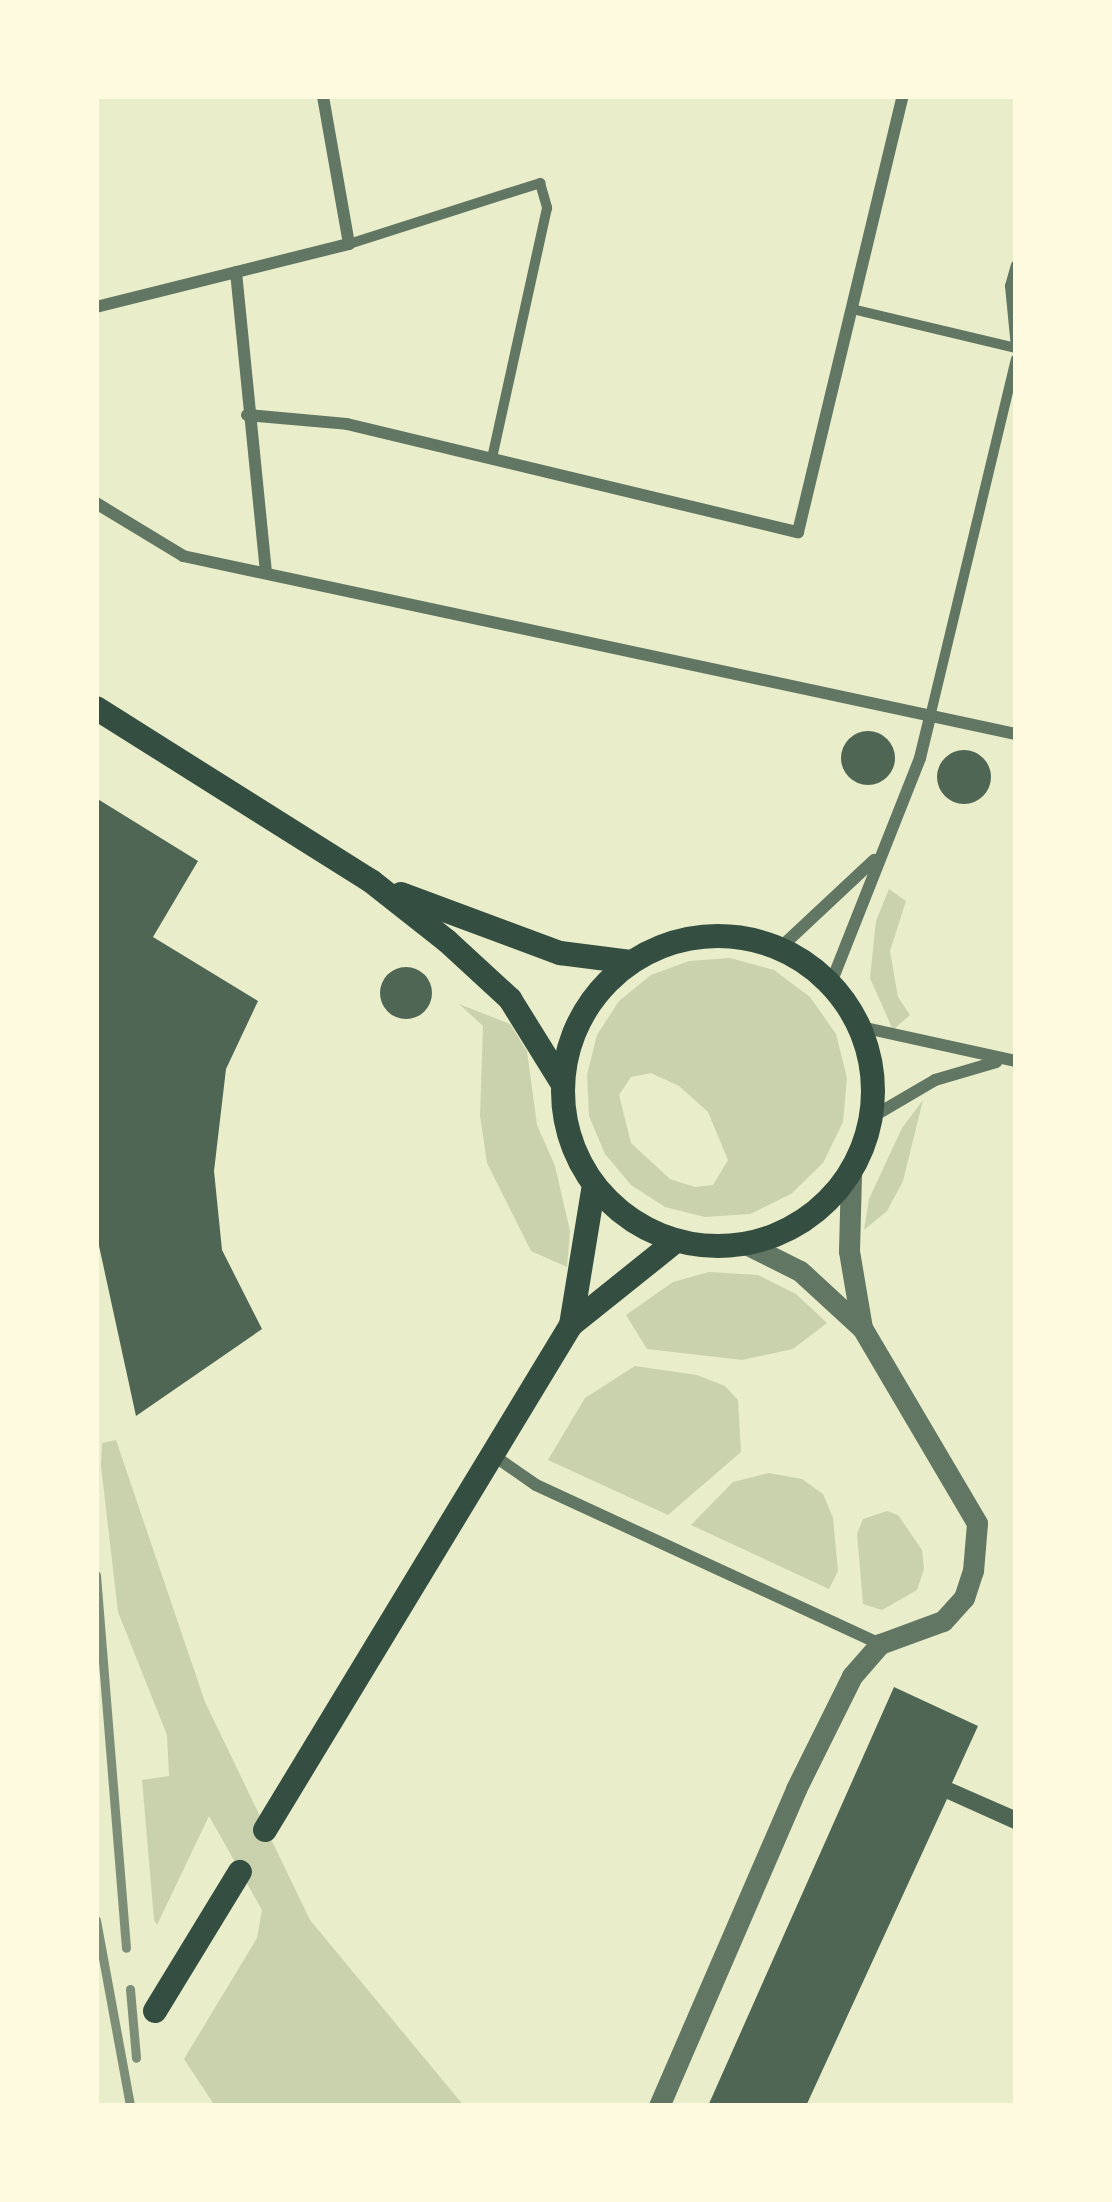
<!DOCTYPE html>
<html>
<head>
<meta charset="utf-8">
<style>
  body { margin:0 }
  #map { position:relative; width:1112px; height:2202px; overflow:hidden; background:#e9edc9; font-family:"PT Sans Narrow",sans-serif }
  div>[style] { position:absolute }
  .green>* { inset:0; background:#cad2ad }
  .building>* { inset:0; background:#4f6655 }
  .round { border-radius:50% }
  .pedestrian>* { height:10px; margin:-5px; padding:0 5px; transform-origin:5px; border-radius:5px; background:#617663 }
  .minor>* { height:12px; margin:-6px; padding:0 6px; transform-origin:6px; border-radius:6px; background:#617663 }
  .tertiary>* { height:21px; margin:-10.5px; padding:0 10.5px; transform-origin:10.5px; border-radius:10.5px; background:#617663 }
  .secondary>* { height:24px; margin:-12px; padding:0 12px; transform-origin:12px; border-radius:12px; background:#344e41 }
  .secondary>.ring { margin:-12px; padding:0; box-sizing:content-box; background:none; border:24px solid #344e41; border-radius:50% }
  .rail>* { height:9px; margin:-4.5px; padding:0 4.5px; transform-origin:4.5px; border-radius:4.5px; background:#7c8e77 }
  span { translate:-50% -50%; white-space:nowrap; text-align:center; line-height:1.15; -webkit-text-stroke:9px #fefae0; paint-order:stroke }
  .frame { position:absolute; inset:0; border:99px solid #fefae0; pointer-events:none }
</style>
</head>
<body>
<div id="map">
  <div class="green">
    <div style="clip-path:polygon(889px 889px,906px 901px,890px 951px,898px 997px,910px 1015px,893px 1030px,870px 978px,876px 921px)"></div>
    <div style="clip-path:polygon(evenodd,730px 958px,774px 970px,810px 997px,836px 1034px,847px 1078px,843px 1122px,823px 1163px,791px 1194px,750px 1214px,705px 1217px,665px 1207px,631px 1185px,605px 1154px,589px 1116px,587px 1075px,597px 1035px,619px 1001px,651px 975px,689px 961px,730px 958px,651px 1073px,679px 1086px,708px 1112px,728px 1160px,713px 1185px,695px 1187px,670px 1179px,631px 1143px,619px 1095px,631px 1077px,651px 1073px)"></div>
    <div style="clip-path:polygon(459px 1004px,510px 1024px,527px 1051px,537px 1125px,555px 1166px,570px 1231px,567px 1267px,531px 1251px,487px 1163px,480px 1116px,483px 1026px)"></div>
    <div style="clip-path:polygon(923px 1100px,903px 1181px,887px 1211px,864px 1230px,869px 1199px,902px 1128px)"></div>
    <div style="clip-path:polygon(709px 1272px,758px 1275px,796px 1294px,827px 1323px,793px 1349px,742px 1360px,647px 1349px,626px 1315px,673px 1282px)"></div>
    <div style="clip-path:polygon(635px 1366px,697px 1375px,725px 1386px,738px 1400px,741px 1452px,668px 1515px,548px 1460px,585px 1398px)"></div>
    <div style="clip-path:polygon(116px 1440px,205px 1702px,310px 1920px,464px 2106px,215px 2106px,184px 2059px,257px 1938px,262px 1910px,209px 1816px,157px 1925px,154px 1920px,142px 1780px,169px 1776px,167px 1735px,118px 1612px,101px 1466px,102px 1443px)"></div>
    <div style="clip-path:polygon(769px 1473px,802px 1479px,823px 1494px,833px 1518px,838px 1571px,829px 1589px,691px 1525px,733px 1482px)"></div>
    <div style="clip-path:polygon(887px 1511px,898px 1515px,922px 1550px,924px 1569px,917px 1590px,882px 1610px,863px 1604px,857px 1534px,863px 1519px)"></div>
  </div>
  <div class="building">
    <div class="round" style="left:841px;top:731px;width:54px;height:54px"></div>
    <div class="round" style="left:937px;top:750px;width:54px;height:54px"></div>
    <div style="clip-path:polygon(96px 798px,198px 861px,153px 937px,258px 1001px,226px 1069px,214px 1171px,222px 1250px,262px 1329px,136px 1416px,96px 1232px)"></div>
    <div class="round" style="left:380px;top:967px;width:52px;height:52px"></div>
    <div style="clip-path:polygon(894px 1687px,978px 1726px,952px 1783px,1016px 1811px,1016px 1830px,947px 1799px,806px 2106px,708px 2106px)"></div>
  </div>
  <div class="pedestrian">
    <div style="left:349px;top:244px;width:201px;rotate:-17.7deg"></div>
    <div style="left:540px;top:183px;width:26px;rotate:74deg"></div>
    <div style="left:547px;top:208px;width:257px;rotate:102.4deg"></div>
    <div style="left:1016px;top:265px;width:22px;rotate:106deg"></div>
    <div style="left:1010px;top:286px;width:61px;rotate:84.4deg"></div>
    <div style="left:852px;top:309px;width:169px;rotate:13.4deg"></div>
    <div style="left:930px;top:717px;width:368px;rotate:-76.5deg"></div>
  </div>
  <div class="minor">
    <div style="left:236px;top:272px;width:302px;rotate:84.3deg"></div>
    <div style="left:96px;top:307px;width:261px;rotate:-14deg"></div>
    <div style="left:349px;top:244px;width:150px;rotate:-100deg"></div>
    <div style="left:247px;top:415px;width:100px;rotate:5.1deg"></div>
    <div style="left:347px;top:424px;width:464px;rotate:13.5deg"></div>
    <div style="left:798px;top:532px;width:448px;rotate:-76.5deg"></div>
    <div style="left:96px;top:503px;width:102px;rotate:31.3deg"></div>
    <div style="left:183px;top:556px;width:852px;rotate:12.06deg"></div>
    <div style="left:780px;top:948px;width:129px;rotate:-43.1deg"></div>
    <div style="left:831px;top:983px;width:242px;rotate:-68.4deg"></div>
    <div style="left:920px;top:758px;width:42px;rotate:-76.3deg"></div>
    <div style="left:861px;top:1027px;width:159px;rotate:12.4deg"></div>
    <div style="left:872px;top:1117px;width:73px;rotate:-30.4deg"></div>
    <div style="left:935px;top:1080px;width:64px;rotate:-16.4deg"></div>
    <div style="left:493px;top:1455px;width:52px;rotate:34.9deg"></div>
    <div style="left:536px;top:1485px;width:379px;rotate:24.8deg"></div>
  </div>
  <div class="tertiary">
    <div style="left:746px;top:1244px;width:60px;rotate:26.6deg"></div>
    <div style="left:800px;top:1271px;width:84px;rotate:42.6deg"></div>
    <div style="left:659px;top:2106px;width:345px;rotate:-66.6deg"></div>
    <div style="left:796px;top:1789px;width:126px;rotate:-63.6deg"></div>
    <div style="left:852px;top:1676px;width:43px;rotate:-48.8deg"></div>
    <div style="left:880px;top:1644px;width:67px;rotate:-20.1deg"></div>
    <div style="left:943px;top:1621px;width:31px;rotate:-48deg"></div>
    <div style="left:964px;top:1598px;width:28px;rotate:-72deg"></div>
    <div style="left:973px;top:1571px;width:48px;rotate:-85.2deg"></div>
    <div style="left:977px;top:1523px;width:226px;rotate:-120.5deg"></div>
    <div style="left:862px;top:1328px;width:78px;rotate:-99.6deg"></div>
    <div style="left:849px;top:1251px;width:78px;rotate:-88.5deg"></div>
  </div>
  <div class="secondary">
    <div style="left:96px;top:708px;width:325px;rotate:32.2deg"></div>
    <div style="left:371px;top:881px;width:97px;rotate:38.3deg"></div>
    <div style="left:447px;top:941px;width:86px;rotate:42.6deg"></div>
    <div style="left:510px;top:999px;width:99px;rotate:58.2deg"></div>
    <div style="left:401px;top:894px;width:170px;rotate:20.4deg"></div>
    <div style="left:560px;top:953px;width:71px;rotate:7.3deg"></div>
    <div class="ring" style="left:563px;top:936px;width:286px;height:286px"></div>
    <div style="left:571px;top:1325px;width:142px;rotate:-80.7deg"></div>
    <div style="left:265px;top:1830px;width:590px;rotate:-58.79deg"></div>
    <div style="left:571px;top:1325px;width:134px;rotate:-38.7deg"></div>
    <div style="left:155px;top:2011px;width:163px;rotate:-58.6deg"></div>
  </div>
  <div class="rail">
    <div style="left:96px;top:1575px;width:374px;rotate:85.4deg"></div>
    <div style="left:96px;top:1920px;width:189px;rotate:79.6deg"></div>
    <div style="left:130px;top:1989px;width:69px;rotate:85deg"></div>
  </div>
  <div class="frame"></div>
</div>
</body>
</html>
